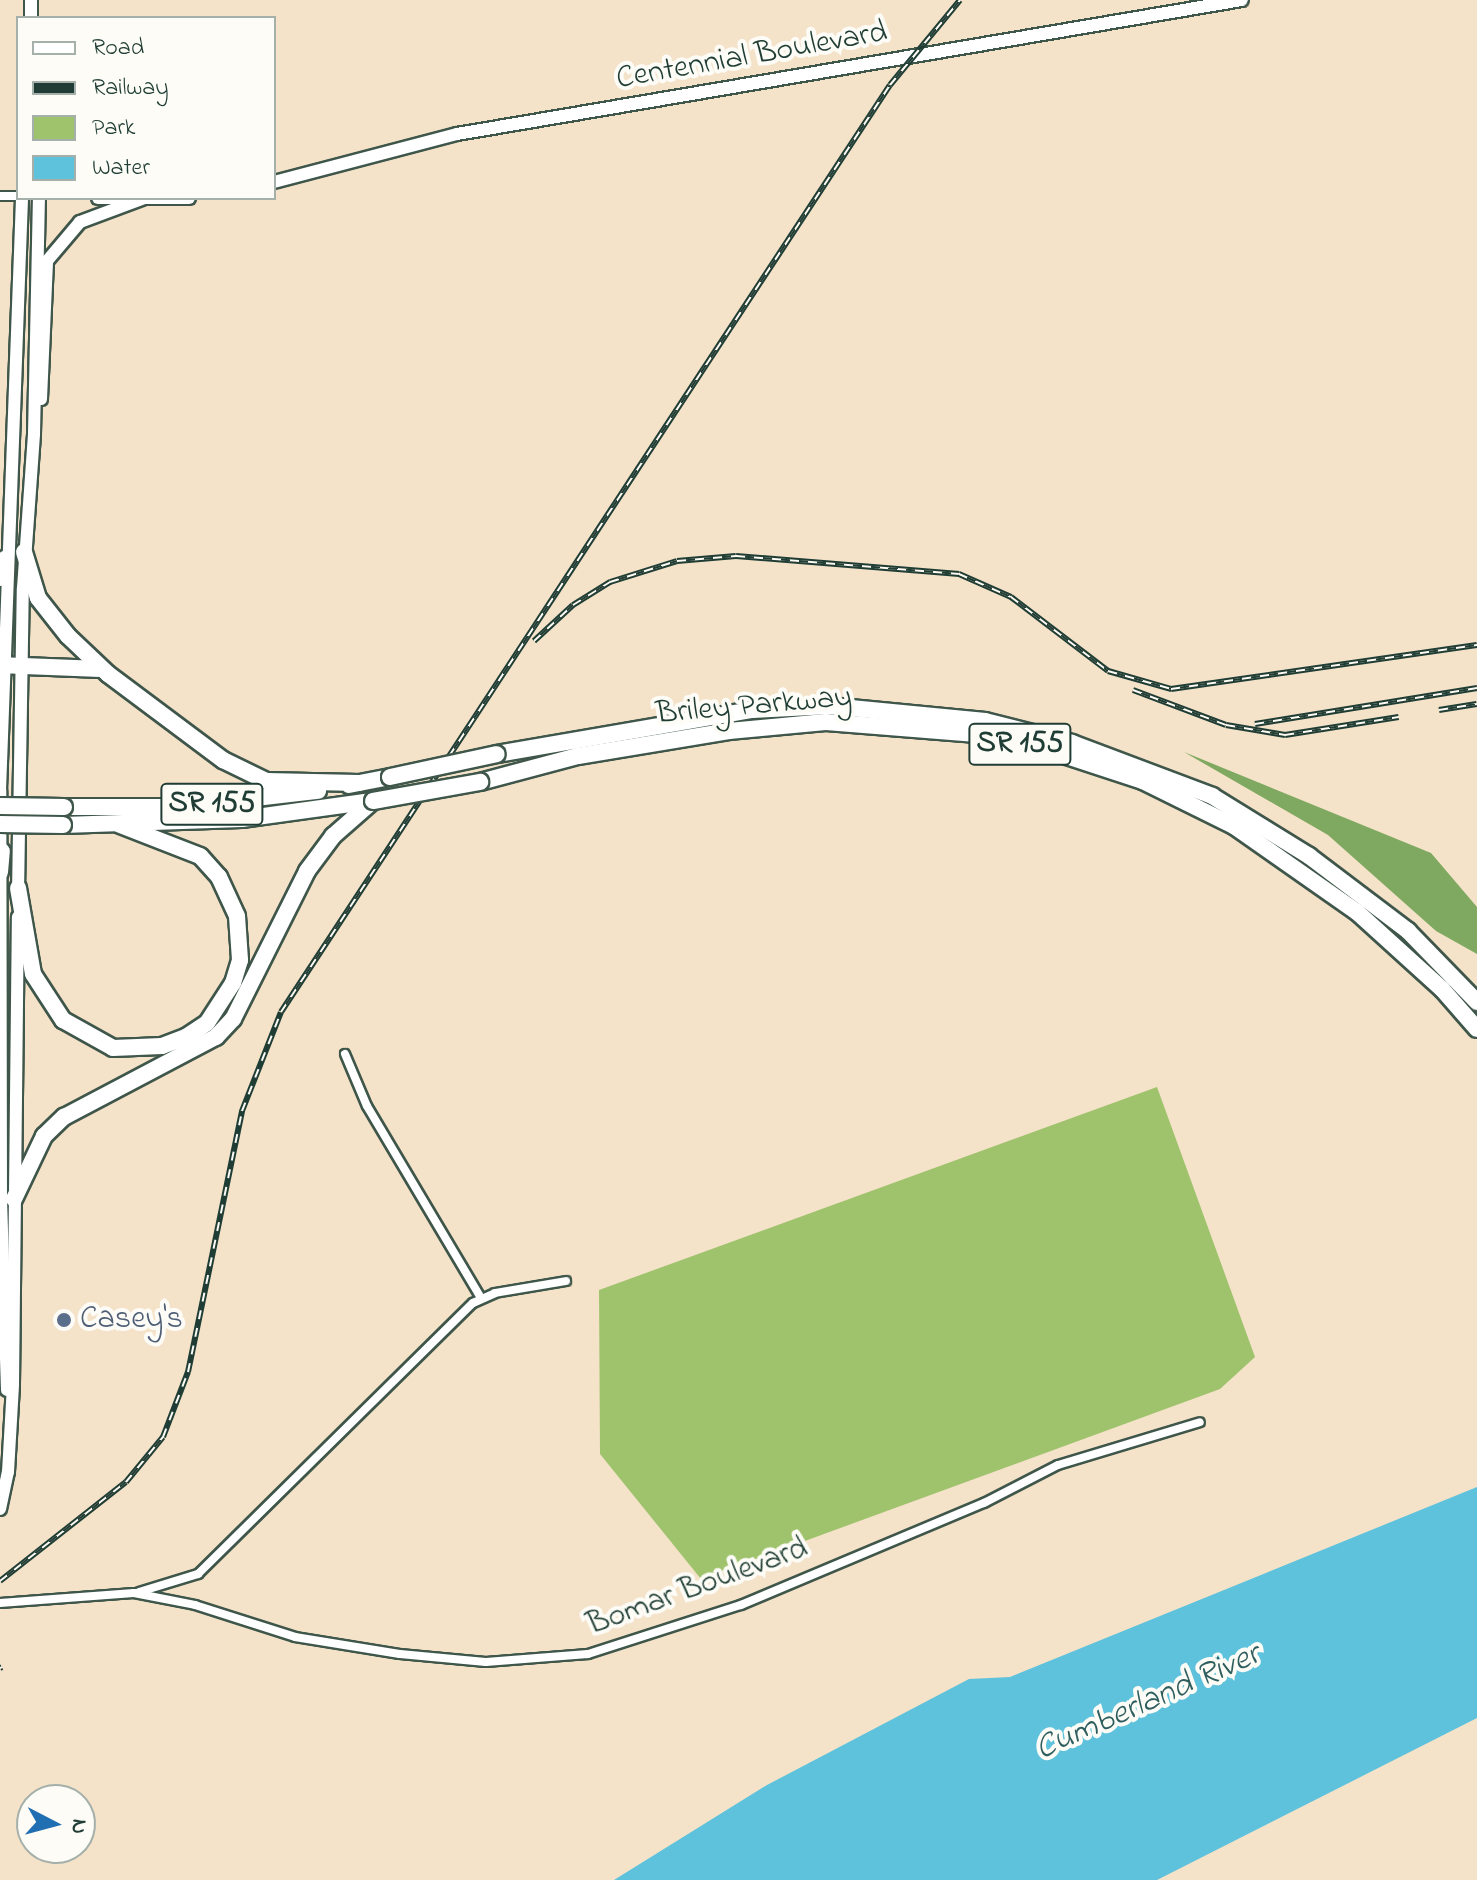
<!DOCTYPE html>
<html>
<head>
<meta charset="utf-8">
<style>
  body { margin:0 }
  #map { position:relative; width:1477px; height:1880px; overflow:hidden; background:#f4e2c9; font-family:"Indie Flower",sans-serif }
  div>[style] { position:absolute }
  .green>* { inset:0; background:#9fc36d }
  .forest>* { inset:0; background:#7fa960 }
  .water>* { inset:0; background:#5ec2dc }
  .roads { filter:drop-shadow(2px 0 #3f564a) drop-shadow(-2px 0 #3f564a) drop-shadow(0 2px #3f564a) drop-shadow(0 -2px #3f564a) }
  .street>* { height:8px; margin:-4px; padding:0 4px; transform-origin:4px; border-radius:4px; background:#fff }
  .secondary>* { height:12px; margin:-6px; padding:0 6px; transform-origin:6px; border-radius:6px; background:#fff }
  .highway>* { height:16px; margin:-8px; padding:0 8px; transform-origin:8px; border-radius:8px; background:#fff }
  .rail>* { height:6px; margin-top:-3px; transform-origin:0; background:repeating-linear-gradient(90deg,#fdfcf7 0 9px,#1f3d34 0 18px); box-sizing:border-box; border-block:2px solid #1f3d34 }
  .bridges { filter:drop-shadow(2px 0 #3f564a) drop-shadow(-2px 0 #3f564a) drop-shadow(0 2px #3f564a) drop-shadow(0 -2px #3f564a) }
  .highway-bridge>* { height:16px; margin:-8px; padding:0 8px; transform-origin:8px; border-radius:8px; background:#fff }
  .dots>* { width:22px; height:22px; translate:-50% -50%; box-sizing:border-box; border:4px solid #fdfcf7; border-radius:50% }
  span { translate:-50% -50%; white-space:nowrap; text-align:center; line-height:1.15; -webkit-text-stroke:8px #fdfcf7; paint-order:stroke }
  .shield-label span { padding:2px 6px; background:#fdfcf7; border:2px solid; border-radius:6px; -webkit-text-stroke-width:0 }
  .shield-label { font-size:30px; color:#1f3d34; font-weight:700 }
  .street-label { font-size:32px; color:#1f3d34 }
  .service-label { font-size:32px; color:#4e5e75 }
  .left { translate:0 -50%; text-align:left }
  .water-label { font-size:34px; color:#2f5e5e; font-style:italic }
  .legend { position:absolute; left:16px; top:16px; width:260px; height:184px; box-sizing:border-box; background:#fdfcf7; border:2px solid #a4b0a9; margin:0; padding:10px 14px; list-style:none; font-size:24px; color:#1f3d34 }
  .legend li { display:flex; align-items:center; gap:16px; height:40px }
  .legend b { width:40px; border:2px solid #a4b0a9 }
  .north { position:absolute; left:16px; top:1784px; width:80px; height:80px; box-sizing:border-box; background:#fdfcf7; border:2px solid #a4b0a9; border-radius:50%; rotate:96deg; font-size:22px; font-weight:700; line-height:32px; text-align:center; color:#1f3d34 }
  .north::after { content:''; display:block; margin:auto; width:28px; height:36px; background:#1f6fb2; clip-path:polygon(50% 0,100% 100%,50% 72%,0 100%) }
</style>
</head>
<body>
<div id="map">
  <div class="green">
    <div style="clip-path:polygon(1157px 1087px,1255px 1357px,1220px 1389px,701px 1579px,600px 1454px,599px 1290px)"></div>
  </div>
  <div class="forest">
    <div style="clip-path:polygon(1184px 752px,1431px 853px,1477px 907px,1477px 954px,1436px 931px,1328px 835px)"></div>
  </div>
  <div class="water">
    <div style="clip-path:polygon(1477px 1487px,1477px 1718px,1157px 1880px,614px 1880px,767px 1785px,969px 1679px,1010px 1677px)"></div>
  </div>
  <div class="roads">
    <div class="street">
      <div style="left:0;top:196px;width:18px"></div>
      <div style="left:345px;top:1054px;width:56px;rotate:67.1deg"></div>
      <div style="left:367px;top:1106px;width:223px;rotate:59.3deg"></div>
      <div style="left:139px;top:1592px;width:62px;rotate:-17deg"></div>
      <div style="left:198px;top:1574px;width:386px;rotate:-44.6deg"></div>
      <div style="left:473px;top:1303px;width:24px;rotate:-24deg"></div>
      <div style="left:495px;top:1293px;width:72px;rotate:-9.6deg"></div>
      <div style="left:0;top:1603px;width:134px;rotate:-4.3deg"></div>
      <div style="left:134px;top:1593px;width:62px;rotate:11.1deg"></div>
      <div style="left:195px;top:1605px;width:105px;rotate:17.7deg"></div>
      <div style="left:295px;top:1637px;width:106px;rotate:9.2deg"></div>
      <div style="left:400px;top:1654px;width:86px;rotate:5.3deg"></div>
      <div style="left:486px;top:1662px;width:102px;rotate:-4.5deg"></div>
      <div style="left:588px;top:1654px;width:161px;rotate:-17.8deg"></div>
      <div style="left:741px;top:1605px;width:264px;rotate:-22.8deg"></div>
      <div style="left:984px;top:1503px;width:83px;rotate:-27.2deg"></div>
      <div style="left:1058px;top:1465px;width:148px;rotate:-16.8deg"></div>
    </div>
    <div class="secondary">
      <div style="left:31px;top:0;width:18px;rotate:90deg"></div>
      <div style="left:274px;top:182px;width:189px;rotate:-14.7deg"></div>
      <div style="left:457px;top:134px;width:796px;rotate:-9.69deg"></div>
      <div style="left:98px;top:198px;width:91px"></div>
      <div style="left:41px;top:399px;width:138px;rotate:-87.5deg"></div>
      <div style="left:47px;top:261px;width:51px;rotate:-49.8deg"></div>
      <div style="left:80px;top:222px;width:66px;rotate:-20.4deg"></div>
      <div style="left:18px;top:894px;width:306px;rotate:-89.1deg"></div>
      <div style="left:23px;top:588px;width:154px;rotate:-85.9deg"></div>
      <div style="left:34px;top:434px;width:236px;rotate:-88.8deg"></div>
      <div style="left:7px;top:1390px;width:188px;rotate:-91.8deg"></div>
      <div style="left:1px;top:1202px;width:412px;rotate:-90.1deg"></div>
      <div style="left:0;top:790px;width:592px;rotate:-87.87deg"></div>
      <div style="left:0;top:1509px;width:38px;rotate:-78deg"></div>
      <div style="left:8px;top:1472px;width:88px;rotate:-86.7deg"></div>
      <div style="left:13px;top:1384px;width:467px;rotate:-89.4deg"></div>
    </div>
    <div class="highway">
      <div style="left:24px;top:552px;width:48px;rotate:73.1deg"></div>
      <div style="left:38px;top:598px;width:48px;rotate:51.7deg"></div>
      <div style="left:68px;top:636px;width:55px;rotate:43.5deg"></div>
      <div style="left:108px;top:674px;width:144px;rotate:36.8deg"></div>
      <div style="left:223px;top:760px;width:48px;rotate:26deg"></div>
      <div style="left:266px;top:781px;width:93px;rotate:1.2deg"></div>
      <div style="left:0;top:578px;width:20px;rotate:-75deg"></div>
      <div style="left:0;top:665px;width:99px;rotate:2.3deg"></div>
      <div style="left:497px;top:754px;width:259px;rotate:-9.8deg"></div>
      <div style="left:752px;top:710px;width:78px;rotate:-2.9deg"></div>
      <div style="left:830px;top:706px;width:156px;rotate:5.5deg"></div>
      <div style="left:985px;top:721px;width:90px;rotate:14.2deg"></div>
      <div style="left:1072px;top:743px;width:150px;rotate:20.7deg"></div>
      <div style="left:1212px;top:796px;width:114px;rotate:31.7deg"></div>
      <div style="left:1309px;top:856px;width:124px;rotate:37.1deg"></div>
      <div style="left:1408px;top:931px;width:99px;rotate:45.8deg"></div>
      <div style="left:480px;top:782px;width:101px;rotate:-14.9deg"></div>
      <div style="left:578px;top:756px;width:153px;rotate:-9.4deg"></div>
      <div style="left:729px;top:731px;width:97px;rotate:-5.3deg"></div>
      <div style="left:826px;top:722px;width:161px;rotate:4.6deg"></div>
      <div style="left:986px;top:735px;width:67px;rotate:13.8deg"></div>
      <div style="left:1051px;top:751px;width:97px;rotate:18.1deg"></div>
      <div style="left:1143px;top:781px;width:102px;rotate:26.3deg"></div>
      <div style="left:1234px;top:826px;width:150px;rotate:35deg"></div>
      <div style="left:1357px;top:912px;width:115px;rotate:42.2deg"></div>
      <div style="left:1442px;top:989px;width:53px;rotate:48.8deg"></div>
      <div style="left:349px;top:785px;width:42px;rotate:-11deg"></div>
      <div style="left:64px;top:807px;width:113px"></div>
      <div style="left:177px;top:807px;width:142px;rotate:-6.5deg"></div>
      <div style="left:63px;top:825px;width:179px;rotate:-1.9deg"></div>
      <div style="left:242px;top:819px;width:131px;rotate:-7.9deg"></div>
      <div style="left:0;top:872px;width:21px;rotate:-85deg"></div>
      <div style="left:18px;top:888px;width:87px;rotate:80.1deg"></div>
      <div style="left:33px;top:974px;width:55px;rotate:56.9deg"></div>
      <div style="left:63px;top:1020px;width:57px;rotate:29.2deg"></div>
      <div style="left:113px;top:1048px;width:49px;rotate:-2.3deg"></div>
      <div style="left:162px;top:1046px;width:26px;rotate:-21deg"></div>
      <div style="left:186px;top:1037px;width:25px;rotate:-34deg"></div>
      <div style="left:207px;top:1023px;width:48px;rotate:-57deg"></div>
      <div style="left:233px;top:983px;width:24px;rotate:-73deg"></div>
      <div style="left:240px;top:960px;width:44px;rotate:-93.9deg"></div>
      <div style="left:237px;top:916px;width:43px;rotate:-114.8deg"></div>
      <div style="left:219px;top:877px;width:28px;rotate:-132deg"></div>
      <div style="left:200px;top:856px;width:86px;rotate:-158.8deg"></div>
      <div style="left:14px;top:1199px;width:70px;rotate:-64.5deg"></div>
      <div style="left:44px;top:1136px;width:28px;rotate:-44deg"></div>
      <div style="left:64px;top:1117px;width:172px;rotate:-27.8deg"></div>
      <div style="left:216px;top:1037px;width:25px;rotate:-47deg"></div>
      <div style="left:233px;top:1019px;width:165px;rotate:-63.4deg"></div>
      <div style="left:307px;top:871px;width:44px;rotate:-53.4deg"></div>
      <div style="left:333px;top:836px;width:53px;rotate:-41.2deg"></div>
      <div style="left:0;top:1283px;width:18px;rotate:81deg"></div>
    </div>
  </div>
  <div class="rail">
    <div style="left:534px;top:641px;width:53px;rotate:-42.7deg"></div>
    <div style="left:573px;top:605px;width:44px;rotate:-31.9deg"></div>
    <div style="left:610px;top:582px;width:70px;rotate:-17.4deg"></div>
    <div style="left:677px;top:561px;width:59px;rotate:-4.8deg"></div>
    <div style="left:736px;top:556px;width:224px;rotate:4.6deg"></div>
    <div style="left:959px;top:574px;width:57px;rotate:23.9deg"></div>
    <div style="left:1011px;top:597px;width:122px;rotate:37.3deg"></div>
    <div style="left:1108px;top:671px;width:66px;rotate:15.9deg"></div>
    <div style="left:1171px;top:689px;width:309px;rotate:-8.2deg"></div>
    <div style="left:1133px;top:690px;width:99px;rotate:20.6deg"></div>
    <div style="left:1226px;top:725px;width:60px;rotate:9.6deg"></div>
    <div style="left:1285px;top:735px;width:115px;rotate:-9deg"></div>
    <div style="left:1439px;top:710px;width:38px;rotate:-9deg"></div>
    <div style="left:1255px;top:724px;width:225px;rotate:-9.2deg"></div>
    <div style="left:0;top:1581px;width:160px;rotate:-38.2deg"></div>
    <div style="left:126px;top:1482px;width:58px;rotate:-50.6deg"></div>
    <div style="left:163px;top:1437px;width:70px;rotate:-69deg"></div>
    <div style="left:188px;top:1372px;width:267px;rotate:-78.3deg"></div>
    <div style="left:242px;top:1111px;width:106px;rotate:-68.5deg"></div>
    <div style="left:281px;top:1012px;width:1109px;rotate:-56.7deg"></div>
    <div style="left:890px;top:85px;width:110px;rotate:-50.5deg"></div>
    <div style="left:0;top:1668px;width:2px;rotate:-27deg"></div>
  </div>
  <div class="bridges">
    <div class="highway-bridge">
      <div style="left:390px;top:777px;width:109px;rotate:-12.1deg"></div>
      <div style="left:373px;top:801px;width:109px;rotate:-10.1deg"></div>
      <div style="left:0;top:806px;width:64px;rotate:0.9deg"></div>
      <div style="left:0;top:824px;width:63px;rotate:0.9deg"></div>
    </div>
  </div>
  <div class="dots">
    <div style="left:64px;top:1320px;background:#5c6f8a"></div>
  </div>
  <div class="shield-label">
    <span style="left:1020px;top:744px">SR 155</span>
    <span style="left:212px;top:804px">SR 155</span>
  </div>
  <div class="street-label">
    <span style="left:752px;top:57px;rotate:-10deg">Centennial Boulevard</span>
    <span style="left:754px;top:707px;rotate:-5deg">Briley Parkway</span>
    <span style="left:698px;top:1588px;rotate:-20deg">Bomar Boulevard</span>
  </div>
  <div class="service-label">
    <span class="left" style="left:80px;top:1320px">Casey's</span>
  </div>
  <div class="water-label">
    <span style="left:1148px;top:1703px;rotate:-24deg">Cumberland River</span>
  </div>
  <ul class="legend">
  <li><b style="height:10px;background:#fff"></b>Road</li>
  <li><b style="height:10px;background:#1f3d34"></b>Railway</li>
  <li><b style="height:22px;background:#9fc36d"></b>Park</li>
  <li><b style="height:22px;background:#5ec2dc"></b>Water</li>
  </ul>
  <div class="north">N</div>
</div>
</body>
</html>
